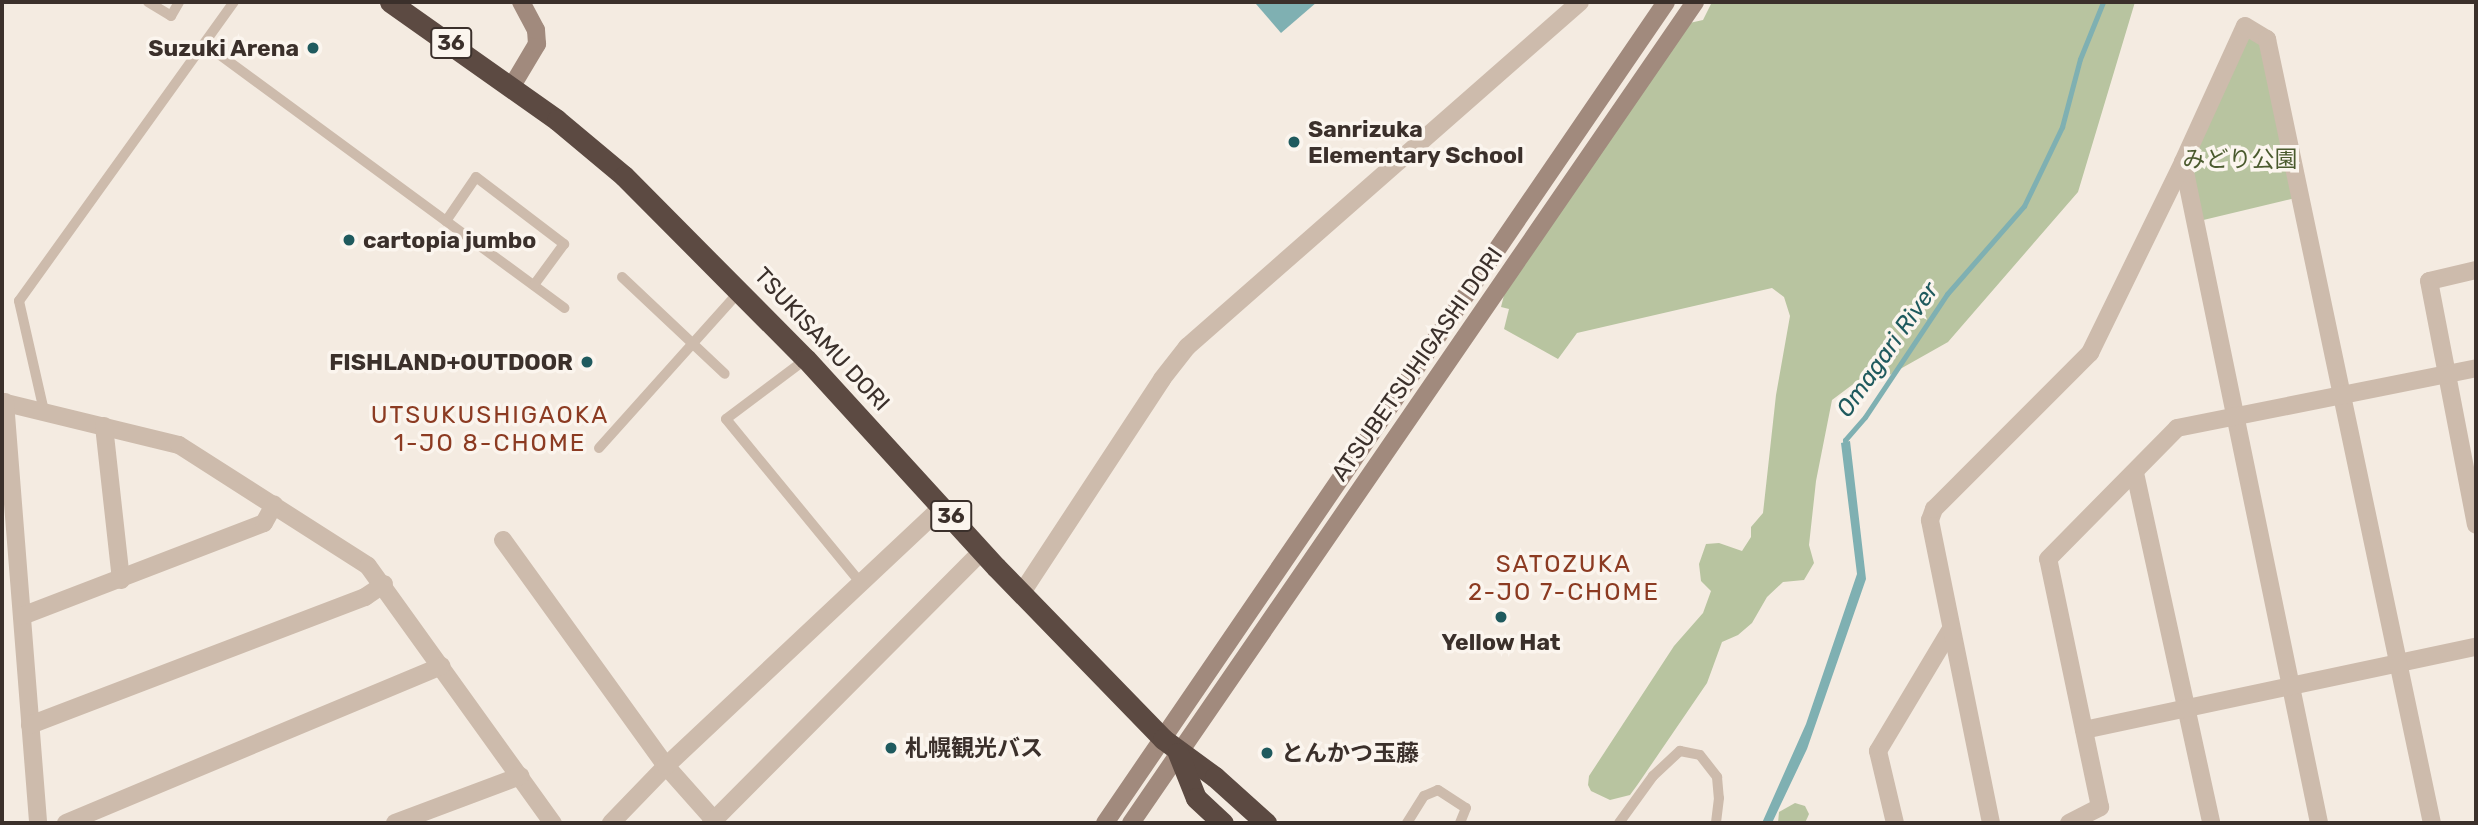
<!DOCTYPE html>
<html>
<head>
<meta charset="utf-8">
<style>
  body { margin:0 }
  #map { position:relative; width:2478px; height:825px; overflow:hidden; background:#f4ebe1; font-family:Rubik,"Noto Sans JP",sans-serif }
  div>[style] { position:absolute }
  .green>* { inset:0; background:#b8c4a0 }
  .water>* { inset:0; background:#7fb0b2 }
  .stream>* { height:5px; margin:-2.5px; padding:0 2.5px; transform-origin:2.5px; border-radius:2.5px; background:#7fb0b2 }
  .lane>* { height:10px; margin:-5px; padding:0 5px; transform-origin:5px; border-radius:5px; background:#cdbbac }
  .street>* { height:18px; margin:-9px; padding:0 9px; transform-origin:9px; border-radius:9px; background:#cdbbac }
  .secondary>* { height:18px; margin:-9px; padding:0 9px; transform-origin:9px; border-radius:9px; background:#a18a7d }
  .highway>* { height:21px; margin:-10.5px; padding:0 10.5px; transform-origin:10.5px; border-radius:10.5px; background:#5c4a42 }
  .dots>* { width:19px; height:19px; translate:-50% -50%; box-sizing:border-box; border:4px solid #fbf5ee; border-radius:50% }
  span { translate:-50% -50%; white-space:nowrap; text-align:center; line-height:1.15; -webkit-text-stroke:7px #fbf5ee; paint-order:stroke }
  .shield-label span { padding:2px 5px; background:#fbf5ee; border:2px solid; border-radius:5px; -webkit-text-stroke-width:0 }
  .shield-label { font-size:21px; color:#3b302b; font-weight:700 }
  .poi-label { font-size:23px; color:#3b302b; font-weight:700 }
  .right { translate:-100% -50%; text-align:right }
  .left { translate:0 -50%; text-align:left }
  .park-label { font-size:23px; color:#4a5a2e }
  .street-label { font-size:23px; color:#3b302b }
  .water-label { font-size:24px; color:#1f5a5e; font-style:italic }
  .neighbourhood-label { font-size:24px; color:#8c3b22; letter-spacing:2px }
  .frame { position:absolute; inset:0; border:4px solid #3b302b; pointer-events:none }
</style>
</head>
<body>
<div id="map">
  <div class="green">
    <div style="clip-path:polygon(1712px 2px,2135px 2px,2078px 192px,1948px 342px,1886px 377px,1864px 376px,1832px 400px,1816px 481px,1809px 545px,1814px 563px,1804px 580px,1783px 582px,1767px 597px,1752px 623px,1738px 635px,1722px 642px,1707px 683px,1638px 784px,1630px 795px,1610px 800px,1591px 791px,1588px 785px,1589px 776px,1674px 646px,1703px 613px,1711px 591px,1701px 581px,1699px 564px,1706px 544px,1719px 543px,1742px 551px,1751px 537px,1751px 527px,1763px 513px,1776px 395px,1790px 316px,1784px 297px,1772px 288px,1577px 333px,1558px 359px,1504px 329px,1509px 309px,1501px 307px,1504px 295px,1685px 24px,1703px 20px)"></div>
    <div style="clip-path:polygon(2247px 24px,2267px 39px,2300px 197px,2195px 222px,2183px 162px)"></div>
    <div style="clip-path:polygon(1795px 803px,1805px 806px,1809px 814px,1805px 823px,1778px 823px,1779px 812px)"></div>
  </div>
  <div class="water">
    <div style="clip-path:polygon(1258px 2px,1317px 2px,1281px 33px,1256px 4px)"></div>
    <div style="clip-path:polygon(1850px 441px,1866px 579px,1807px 749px,1772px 823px,1762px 823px,1806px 724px,1857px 574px,1841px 443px)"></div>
  </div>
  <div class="stream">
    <div style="left:1846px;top:447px;width:7px;rotate:-98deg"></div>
    <div style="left:1845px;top:440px;width:30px;rotate:-49deg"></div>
    <div style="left:1865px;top:417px;width:148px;rotate:-56.3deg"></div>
    <div style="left:1947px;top:294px;width:117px;rotate:-48.8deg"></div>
    <div style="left:2024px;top:206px;width:88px;rotate:-64.3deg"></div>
    <div style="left:2062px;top:127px;width:70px;rotate:-75.2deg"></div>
    <div style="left:2080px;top:59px;width:61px;rotate:-68deg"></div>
  </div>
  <div class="lane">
    <div style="left:148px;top:2px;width:27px;rotate:31deg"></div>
    <div style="left:171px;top:16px;width:16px;rotate:-60deg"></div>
    <div style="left:205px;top:44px;width:446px;rotate:36.3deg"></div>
    <div style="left:446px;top:221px;width:53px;rotate:-55.7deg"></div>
    <div style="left:476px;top:177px;width:111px;rotate:37.3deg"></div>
    <div style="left:564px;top:244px;width:51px;rotate:126.2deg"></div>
    <div style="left:622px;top:277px;width:141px;rotate:43.3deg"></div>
    <div style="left:806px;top:359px;width:100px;rotate:143.1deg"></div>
    <div style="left:726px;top:419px;width:211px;rotate:50.6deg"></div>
    <div style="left:44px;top:411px;width:113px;rotate:-102.8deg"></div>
    <div style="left:19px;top:301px;width:368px;rotate:-54.3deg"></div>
    <div style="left:599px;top:448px;width:211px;rotate:-48.1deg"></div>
    <div style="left:1407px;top:823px;width:32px;rotate:-58deg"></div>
    <div style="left:1424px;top:796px;width:15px;rotate:-23deg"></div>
    <div style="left:1438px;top:790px;width:33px;rotate:33deg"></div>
    <div style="left:1466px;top:808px;width:16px;rotate:112deg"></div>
    <div style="left:1619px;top:823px;width:58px;rotate:-54.1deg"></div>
    <div style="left:1653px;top:776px;width:37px;rotate:-43deg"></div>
    <div style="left:1680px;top:751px;width:20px;rotate:11deg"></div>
    <div style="left:1700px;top:755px;width:28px;rotate:52deg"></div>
    <div style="left:1717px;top:777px;width:21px;rotate:85deg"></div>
    <div style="left:1719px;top:798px;width:25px;rotate:97deg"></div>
  </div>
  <div class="street">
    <div style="left:2183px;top:162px;width:675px;rotate:78.37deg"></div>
    <div style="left:2476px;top:270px;width:48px;rotate:166.8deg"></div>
    <div style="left:2429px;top:281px;width:248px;rotate:79.1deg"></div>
    <div style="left:2px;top:402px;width:182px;rotate:13.7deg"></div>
    <div style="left:179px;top:445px;width:224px;rotate:32.6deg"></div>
    <div style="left:368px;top:566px;width:317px;rotate:54.3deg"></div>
    <div style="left:5px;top:402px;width:422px;rotate:85.5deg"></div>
    <div style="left:104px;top:426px;width:155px;rotate:83.7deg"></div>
    <div style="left:2135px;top:473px;width:358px;rotate:77.7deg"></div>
    <div style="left:503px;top:540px;width:279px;rotate:54.2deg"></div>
    <div style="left:666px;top:766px;width:72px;rotate:48.4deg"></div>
    <div style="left:1021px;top:594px;width:257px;rotate:-56.7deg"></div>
    <div style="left:1162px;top:379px;width:41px;rotate:-52deg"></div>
    <div style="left:1187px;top:347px;width:523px;rotate:-41.28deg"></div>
    <div style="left:22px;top:616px;width:259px;rotate:-21deg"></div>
    <div style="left:264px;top:523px;width:21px;rotate:-61deg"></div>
    <div style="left:30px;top:725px;width:359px;rotate:-20.9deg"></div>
    <div style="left:365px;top:597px;width:23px;rotate:-34deg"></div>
    <div style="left:2084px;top:730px;width:401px;rotate:-12deg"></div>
    <div style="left:66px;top:823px;width:407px;rotate:-22.7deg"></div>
    <div style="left:395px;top:823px;width:134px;rotate:-20.6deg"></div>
    <div style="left:611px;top:823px;width:79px;rotate:-46deg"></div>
    <div style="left:666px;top:766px;width:378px;rotate:-43.2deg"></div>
    <div style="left:711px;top:823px;width:384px;rotate:-45.1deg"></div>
    <div style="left:1895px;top:823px;width:74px;rotate:-103.3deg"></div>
    <div style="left:1878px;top:751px;width:142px;rotate:-59.1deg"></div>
    <div style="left:1991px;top:823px;width:309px;rotate:-101.4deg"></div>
    <div style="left:1930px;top:520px;width:12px;rotate:-70deg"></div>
    <div style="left:1934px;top:509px;width:221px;rotate:-45deg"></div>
    <div style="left:2090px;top:353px;width:212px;rotate:-64deg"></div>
    <div style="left:2183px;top:162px;width:149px;rotate:-65.5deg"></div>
    <div style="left:2245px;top:26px;width:26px;rotate:31deg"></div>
    <div style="left:2267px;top:39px;width:801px;rotate:78.12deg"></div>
    <div style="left:2069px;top:823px;width:35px;rotate:-27deg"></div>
    <div style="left:2100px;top:807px;width:253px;rotate:-101.8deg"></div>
    <div style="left:2048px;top:559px;width:184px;rotate:-45.4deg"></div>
    <div style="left:2177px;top:428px;width:305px;rotate:-11.3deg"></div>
  </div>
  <div class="secondary">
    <div style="left:512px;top:86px;width:49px;rotate:-59.2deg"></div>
    <div style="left:537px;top:44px;width:14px;rotate:-94deg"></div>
    <div style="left:536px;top:30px;width:32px;rotate:-118deg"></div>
    <div style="left:1105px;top:823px;width:994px;rotate:-55.65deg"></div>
    <div style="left:1131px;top:823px;width:996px;rotate:-55.51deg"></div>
  </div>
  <div class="highway">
    <div style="left:390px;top:2px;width:204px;rotate:35.2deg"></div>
    <div style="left:557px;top:120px;width:87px;rotate:39.9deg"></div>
    <div style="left:624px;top:176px;width:258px;rotate:45.2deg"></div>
    <div style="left:806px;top:359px;width:282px;rotate:47.6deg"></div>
    <div style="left:996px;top:567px;width:240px;rotate:45.8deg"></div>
    <div style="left:1163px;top:739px;width:64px;rotate:36.2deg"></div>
    <div style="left:1215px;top:777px;width:69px;rotate:42deg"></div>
    <div style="left:1178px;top:753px;width:48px;rotate:68.2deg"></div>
    <div style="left:1196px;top:798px;width:37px;rotate:43deg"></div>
  </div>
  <div class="dots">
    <div style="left:313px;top:48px;background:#1f5a5e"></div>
    <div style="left:1294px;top:142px;background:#1f5a5e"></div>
    <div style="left:349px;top:240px;background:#1f5a5e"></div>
    <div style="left:587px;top:362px;background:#1f5a5e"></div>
    <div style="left:1501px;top:617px;background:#1f5a5e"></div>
    <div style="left:891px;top:748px;background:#1f5a5e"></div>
    <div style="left:1267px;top:753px;background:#1f5a5e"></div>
  </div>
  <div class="shield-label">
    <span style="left:451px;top:43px">36</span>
    <span style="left:951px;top:516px">36</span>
  </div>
  <div class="poi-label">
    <span class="right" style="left:299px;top:48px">Suzuki Arena</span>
    <span class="left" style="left:1308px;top:142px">Sanrizuka<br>Elementary School</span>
    <span class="left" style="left:363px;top:240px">cartopia jumbo</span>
    <span class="right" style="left:573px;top:362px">FISHLAND+OUTDOOR</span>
    <span style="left:1501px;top:642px">Yellow Hat</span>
    <span class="left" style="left:905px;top:748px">札幌観光バス</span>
    <span class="left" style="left:1281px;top:753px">とんかつ玉藤</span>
  </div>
  <div class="park-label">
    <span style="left:2240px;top:159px">みどり公園</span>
  </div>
  <div class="street-label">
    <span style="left:822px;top:339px;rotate:47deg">TSUKISAMU DORI</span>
    <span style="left:1417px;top:364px;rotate:-55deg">ATSUBETSUHIGASHI DORI</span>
  </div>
  <div class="water-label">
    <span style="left:1888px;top:350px;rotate:-55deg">Omagari River</span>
  </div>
  <div class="neighbourhood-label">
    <span style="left:490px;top:430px">UTSUKUSHIGAOKA<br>1-JO 8-CHOME</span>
    <span style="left:1564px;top:579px">SATOZUKA<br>2-JO 7-CHOME</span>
  </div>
  <div class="frame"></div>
</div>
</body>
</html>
